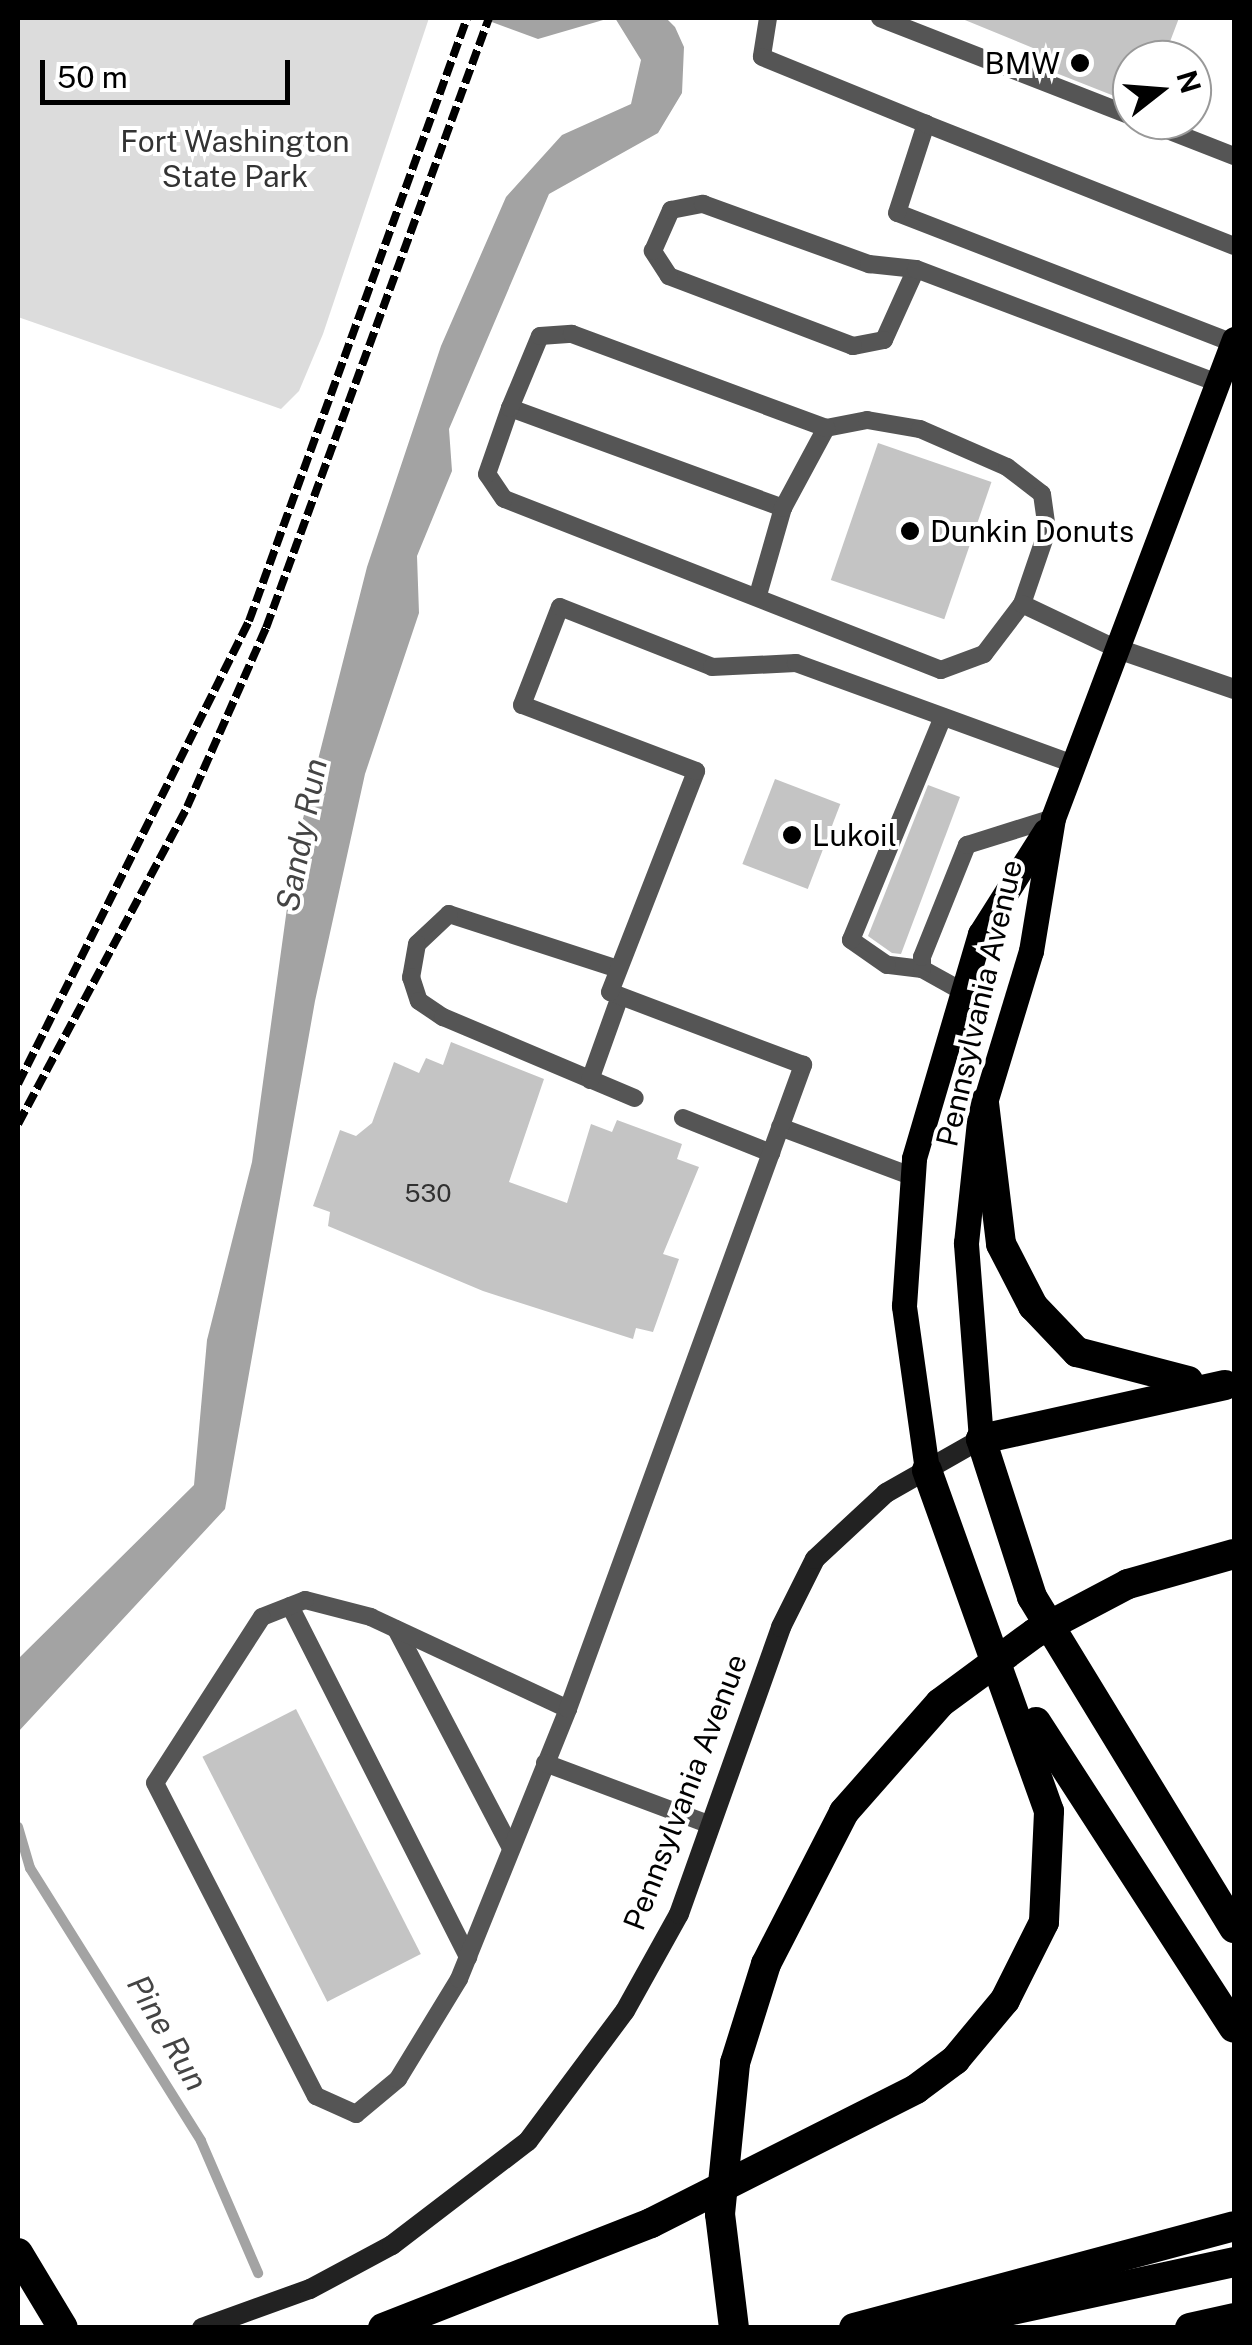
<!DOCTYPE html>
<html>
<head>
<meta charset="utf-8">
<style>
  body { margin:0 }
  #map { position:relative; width:1252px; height:2345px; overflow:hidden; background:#fff; font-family:"Public Sans",sans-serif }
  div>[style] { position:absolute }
  .green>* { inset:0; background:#dcdcdc }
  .water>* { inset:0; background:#a3a3a3 }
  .stream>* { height:10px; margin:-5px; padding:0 5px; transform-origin:5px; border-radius:5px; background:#a3a3a3 }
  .building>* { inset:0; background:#c4c4c4; transform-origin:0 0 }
  .service>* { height:18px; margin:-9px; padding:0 9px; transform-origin:9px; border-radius:9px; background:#555 }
  .minor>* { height:20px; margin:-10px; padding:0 10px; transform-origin:10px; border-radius:10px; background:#555 }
  .secondary>* { height:20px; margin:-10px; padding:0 10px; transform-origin:10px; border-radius:10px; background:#222 }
  .primary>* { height:25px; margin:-12.5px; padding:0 12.5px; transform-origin:12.5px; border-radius:12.5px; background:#000 }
  .motorway>* { height:30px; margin:-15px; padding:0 15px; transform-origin:15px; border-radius:15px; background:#000 }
  .rail>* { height:8px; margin-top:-4px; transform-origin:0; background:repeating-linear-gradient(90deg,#000 0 15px,transparent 0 20px) }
  .dots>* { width:28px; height:28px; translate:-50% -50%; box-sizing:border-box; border:5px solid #fff; border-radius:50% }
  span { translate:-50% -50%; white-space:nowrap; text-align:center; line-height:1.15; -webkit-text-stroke:8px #fff; paint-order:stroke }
  .number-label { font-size:25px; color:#313131 }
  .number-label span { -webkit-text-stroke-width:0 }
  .poi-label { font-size:30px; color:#000 }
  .right { translate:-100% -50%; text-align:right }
  .left { translate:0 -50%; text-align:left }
  .park-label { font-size:30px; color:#333 }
  .street-label { font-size:30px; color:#000 }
  .water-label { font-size:32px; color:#444; font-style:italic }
  .frame { position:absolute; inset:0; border:20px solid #000; pointer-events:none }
  .north { position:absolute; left:1112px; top:40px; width:100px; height:100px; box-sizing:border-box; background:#fff; border:2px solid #999; border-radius:50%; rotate:73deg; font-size:28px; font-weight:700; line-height:40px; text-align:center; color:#000 }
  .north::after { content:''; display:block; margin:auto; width:35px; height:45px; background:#000; clip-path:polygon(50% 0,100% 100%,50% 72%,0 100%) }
  .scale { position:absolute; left:40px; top:60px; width:250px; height:45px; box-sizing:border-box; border:5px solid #000; border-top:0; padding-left:12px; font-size:30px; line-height:35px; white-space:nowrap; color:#000; -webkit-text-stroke:8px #fff; paint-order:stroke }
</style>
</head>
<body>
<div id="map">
  <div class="green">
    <div style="clip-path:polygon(18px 18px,429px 18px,323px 334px,299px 391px,281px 409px,18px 317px)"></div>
  </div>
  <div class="water">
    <div style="clip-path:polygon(481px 18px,610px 18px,538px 39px)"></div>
    <div style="clip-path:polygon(615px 18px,666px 18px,675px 27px,684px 47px,682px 93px,658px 133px,549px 194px,449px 429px,452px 471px,417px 556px,419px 613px,365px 774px,315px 1001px,225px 1509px,18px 1732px,18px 1659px,194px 1485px,207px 1340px,252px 1162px,295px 850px,367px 567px,441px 346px,506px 197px,562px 135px,631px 104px,641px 60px)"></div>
  </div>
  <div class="stream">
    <div style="left:18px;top:1827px;width:43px;rotate:73.7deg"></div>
    <div style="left:30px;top:1868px;width:322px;rotate:57.9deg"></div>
    <div style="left:201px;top:2141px;width:144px;rotate:66.6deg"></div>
  </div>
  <div class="building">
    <div style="clip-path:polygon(960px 18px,1179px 18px,1163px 60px,1132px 60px,1132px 103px,1028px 62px,1033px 48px)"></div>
    <div style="left:878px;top:443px;width:120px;height:145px;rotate:19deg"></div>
    <div style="left:775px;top:779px;width:70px;height:91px;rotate:21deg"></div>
    <div style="clip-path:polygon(928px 785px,960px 797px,901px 954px,892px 953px,868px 936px)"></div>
    <div style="clip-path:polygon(451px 1042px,544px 1079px,509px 1182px,567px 1203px,591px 1124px,612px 1132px,617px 1120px,682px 1144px,677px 1159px,699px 1167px,663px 1254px,679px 1259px,653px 1332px,636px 1328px,633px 1339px,483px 1291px,328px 1226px,330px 1212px,313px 1206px,340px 1130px,356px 1136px,372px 1123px,394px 1062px,419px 1073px,426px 1058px,443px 1065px)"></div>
    <div style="left:296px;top:1709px;width:275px;height:105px;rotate:63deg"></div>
  </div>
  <div class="service">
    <div style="left:768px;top:18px;width:39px;rotate:99deg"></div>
    <div style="left:762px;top:57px;width:177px;rotate:22.2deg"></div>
    <div style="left:880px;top:18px;width:270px;rotate:21.3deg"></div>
    <div style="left:1142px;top:120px;width:99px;rotate:21.4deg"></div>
    <div style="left:916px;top:269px;width:78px;rotate:114.3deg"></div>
    <div style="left:884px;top:340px;width:32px;rotate:169deg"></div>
    <div style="left:853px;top:346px;width:197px;rotate:-159.2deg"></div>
    <div style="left:669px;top:276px;width:30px;rotate:-123deg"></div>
    <div style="left:653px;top:251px;width:45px;rotate:-66.3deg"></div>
    <div style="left:671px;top:210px;width:33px;rotate:-11deg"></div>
    <div style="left:703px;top:204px;width:177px;rotate:19.9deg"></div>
    <div style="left:869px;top:264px;width:47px;rotate:6.1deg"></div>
    <div style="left:916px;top:269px;width:323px;rotate:20.7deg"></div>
    <div style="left:1233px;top:343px;width:360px;rotate:-158.8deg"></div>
    <div style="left:897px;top:213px;width:94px;rotate:-72deg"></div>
    <div style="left:926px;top:124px;width:331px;rotate:21.6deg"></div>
    <div style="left:510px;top:408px;width:291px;rotate:20.1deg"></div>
    <div style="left:758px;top:595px;width:91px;rotate:-74deg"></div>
    <div style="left:783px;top:508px;width:91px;rotate:-61.7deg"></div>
    <div style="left:826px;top:428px;width:42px;rotate:-11deg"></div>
    <div style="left:867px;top:420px;width:54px;rotate:9.6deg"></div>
    <div style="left:920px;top:429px;width:95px;rotate:23.6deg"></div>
    <div style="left:1007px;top:467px;width:44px;rotate:37.6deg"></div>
    <div style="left:1042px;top:494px;width:37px;rotate:82deg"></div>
    <div style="left:1047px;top:531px;width:77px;rotate:108.9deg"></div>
    <div style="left:1022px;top:604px;width:63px;rotate:127.2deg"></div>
    <div style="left:984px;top:654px;width:46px;rotate:159.6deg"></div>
    <div style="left:941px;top:670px;width:469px;rotate:-158.6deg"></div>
    <div style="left:504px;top:499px;width:30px;rotate:-124deg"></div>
    <div style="left:487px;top:474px;width:70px;rotate:-70.8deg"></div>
    <div style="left:510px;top:408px;width:78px;rotate:-67.4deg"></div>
    <div style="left:540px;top:336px;width:32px;rotate:-4deg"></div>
    <div style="left:572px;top:334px;width:271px;rotate:20.3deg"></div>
    <div style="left:1022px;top:604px;width:103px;rotate:25.3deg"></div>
    <div style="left:618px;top:969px;width:178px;rotate:-162deg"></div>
    <div style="left:449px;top:914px;width:44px;rotate:136.8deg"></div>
    <div style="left:417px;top:944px;width:34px;rotate:100deg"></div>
    <div style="left:411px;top:977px;width:25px;rotate:72deg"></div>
    <div style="left:419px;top:1001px;width:29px;rotate:34deg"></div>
    <div style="left:443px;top:1017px;width:208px;rotate:22.9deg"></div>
    <div style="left:922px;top:969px;width:35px;rotate:-173deg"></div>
    <div style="left:887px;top:965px;width:44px;rotate:-145.2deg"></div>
    <div style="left:851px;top:940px;width:241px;rotate:-67.6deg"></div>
    <div style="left:960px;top:990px;width:43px;rotate:-151.1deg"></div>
    <div style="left:922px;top:969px;width:12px;rotate:-90deg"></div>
    <div style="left:922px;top:957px;width:121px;rotate:-68.1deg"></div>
    <div style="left:967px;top:845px;width:90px;rotate:-17.4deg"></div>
    <div style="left:590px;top:1080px;width:89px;rotate:-70.3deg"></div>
    <div style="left:683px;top:1118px;width:95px;rotate:21.7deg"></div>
    <div style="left:780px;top:1127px;width:140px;rotate:20.5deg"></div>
    <div style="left:290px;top:1606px;width:394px;rotate:63.1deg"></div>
    <div style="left:396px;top:1629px;width:247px;rotate:62.3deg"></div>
    <div style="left:568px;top:1709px;width:217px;rotate:-155deg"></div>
    <div style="left:371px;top:1617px;width:68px;rotate:-165.6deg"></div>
    <div style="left:305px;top:1600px;width:46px;rotate:158.4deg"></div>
    <div style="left:262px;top:1617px;width:197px;rotate:122.8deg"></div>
    <div style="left:155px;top:1783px;width:352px;rotate:62.8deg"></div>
    <div style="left:316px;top:2096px;width:44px;rotate:24.2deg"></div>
    <div style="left:356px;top:2114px;width:55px;rotate:-39.8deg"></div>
    <div style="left:398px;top:2079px;width:117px;rotate:-58.6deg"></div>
    <div style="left:459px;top:1979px;width:291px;rotate:-68deg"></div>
    <div style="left:568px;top:1709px;width:686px;rotate:-69.95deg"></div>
    <div style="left:803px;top:1065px;width:206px;rotate:-159.3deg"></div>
    <div style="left:610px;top:992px;width:237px;rotate:-68.7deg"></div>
    <div style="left:696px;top:771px;width:186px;rotate:-159.2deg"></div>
    <div style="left:522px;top:705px;width:105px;rotate:-68.8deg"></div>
    <div style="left:560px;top:607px;width:163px;rotate:21.5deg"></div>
    <div style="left:712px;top:667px;width:84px;rotate:-2.7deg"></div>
    <div style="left:796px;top:663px;width:295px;rotate:20deg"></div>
    <div style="left:545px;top:1763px;width:177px;rotate:20.5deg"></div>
  </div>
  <div class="minor">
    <div style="left:1115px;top:648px;width:126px;rotate:19deg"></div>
  </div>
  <div class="secondary">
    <div style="left:202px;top:2328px;width:115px;rotate:-19.9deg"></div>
    <div style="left:310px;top:2289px;width:93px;rotate:-28.2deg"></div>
    <div style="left:392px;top:2245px;width:171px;rotate:-37.4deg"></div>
    <div style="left:528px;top:2141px;width:162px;rotate:-53.3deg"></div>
    <div style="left:625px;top:2011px;width:111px;rotate:-60.9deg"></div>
    <div style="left:679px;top:1914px;width:305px;rotate:-70.4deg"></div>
    <div style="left:781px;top:1627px;width:76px;rotate:-63.4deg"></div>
    <div style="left:815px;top:1559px;width:97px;rotate:-42.9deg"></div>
    <div style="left:886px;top:1493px;width:109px;rotate:-29.6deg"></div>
  </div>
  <div class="primary">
    <div style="left:981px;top:1439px;width:197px;rotate:-94.4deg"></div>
    <div style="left:966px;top:1243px;width:122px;rotate:-83.9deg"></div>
    <div style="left:979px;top:1122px;width:179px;rotate:-73.1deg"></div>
    <div style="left:1031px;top:951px;width:135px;rotate:-80.6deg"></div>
    <div style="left:1053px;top:818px;width:512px;rotate:-69.3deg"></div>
    <div style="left:927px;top:1470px;width:166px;rotate:-98deg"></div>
    <div style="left:904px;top:1306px;width:148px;rotate:-86.1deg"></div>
    <div style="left:914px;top:1158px;width:234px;rotate:-73.6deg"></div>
    <div style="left:980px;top:934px;width:122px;rotate:-57.7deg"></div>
  </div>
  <div class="motorway">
    <div style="left:984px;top:1103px;width:142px;rotate:83.1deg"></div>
    <div style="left:1001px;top:1244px;width:70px;rotate:62.7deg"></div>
    <div style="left:1033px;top:1306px;width:64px;rotate:46.3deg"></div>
    <div style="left:1077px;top:1352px;width:115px;rotate:14.6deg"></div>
    <div style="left:1225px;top:1385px;width:250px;rotate:167.5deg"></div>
    <div style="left:981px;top:1439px;width:166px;rotate:72.1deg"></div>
    <div style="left:1032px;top:1597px;width:388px;rotate:58.6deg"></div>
    <div style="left:1036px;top:1722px;width:364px;rotate:57.1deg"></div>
    <div style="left:18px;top:2253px;width:87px;rotate:59deg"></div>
    <div style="left:383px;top:2328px;width:288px;rotate:-21.4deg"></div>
    <div style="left:651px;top:2223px;width:297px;rotate:-26.8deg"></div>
    <div style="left:916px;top:2089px;width:49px;rotate:-36.6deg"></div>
    <div style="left:955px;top:2060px;width:78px;rotate:-50.2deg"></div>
    <div style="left:1005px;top:2000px;width:87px;rotate:-63.4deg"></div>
    <div style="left:1044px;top:1922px;width:111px;rotate:-87.4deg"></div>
    <div style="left:1049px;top:1811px;width:362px;rotate:-109.7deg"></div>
    <div style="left:734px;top:2328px;width:115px;rotate:-97deg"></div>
    <div style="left:720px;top:2214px;width:152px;rotate:-84.3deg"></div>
    <div style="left:735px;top:2063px;width:104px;rotate:-72.6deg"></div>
    <div style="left:766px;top:1964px;width:171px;rotate:-62.8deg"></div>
    <div style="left:844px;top:1812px;width:145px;rotate:-48.6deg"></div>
    <div style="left:940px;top:1703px;width:118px;rotate:-36.4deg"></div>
    <div style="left:1035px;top:1633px;width:105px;rotate:-27.8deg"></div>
    <div style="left:1128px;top:1584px;width:110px;rotate:-15.8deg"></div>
    <div style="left:854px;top:2328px;width:393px;rotate:-15deg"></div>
    <div style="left:929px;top:2328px;width:312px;rotate:-12.2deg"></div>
    <div style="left:1190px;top:2328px;width:45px;rotate:-12.8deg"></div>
  </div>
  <div class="rail">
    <div style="left:18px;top:1084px;width:517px;rotate:-63.48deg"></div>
    <div style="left:249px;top:621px;width:641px;rotate:-70.12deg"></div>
    <div style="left:18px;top:1124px;width:359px;rotate:-61.9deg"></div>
    <div style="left:187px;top:807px;width:196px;rotate:-66.2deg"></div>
    <div style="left:266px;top:628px;width:649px;rotate:-69.92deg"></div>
  </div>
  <div class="dots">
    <div style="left:1080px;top:63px;background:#000"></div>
    <div style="left:910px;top:531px;background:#000"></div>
    <div style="left:792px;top:835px;background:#000"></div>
  </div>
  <div class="number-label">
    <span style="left:428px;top:1193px">530</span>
  </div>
  <div class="poi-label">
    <span class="right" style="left:1060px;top:63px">BMW</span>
    <span class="left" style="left:930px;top:531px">Dunkin Donuts</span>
    <span class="left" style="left:812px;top:835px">Lukoil</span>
  </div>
  <div class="park-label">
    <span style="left:235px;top:158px">Fort Washington<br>State Park</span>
  </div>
  <div class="street-label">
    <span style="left:979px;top:1003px;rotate:-77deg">Pennsylvania Avenue</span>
    <span style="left:685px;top:1792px;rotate:-69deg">Pennsylvania Avenue</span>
  </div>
  <div class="water-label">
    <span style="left:302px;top:835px;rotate:-79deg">Sandy Run</span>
    <span style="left:167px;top:2033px;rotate:60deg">Pine Run</span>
  </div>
  <div class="frame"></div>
  <div class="north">N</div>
  <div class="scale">50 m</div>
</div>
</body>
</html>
